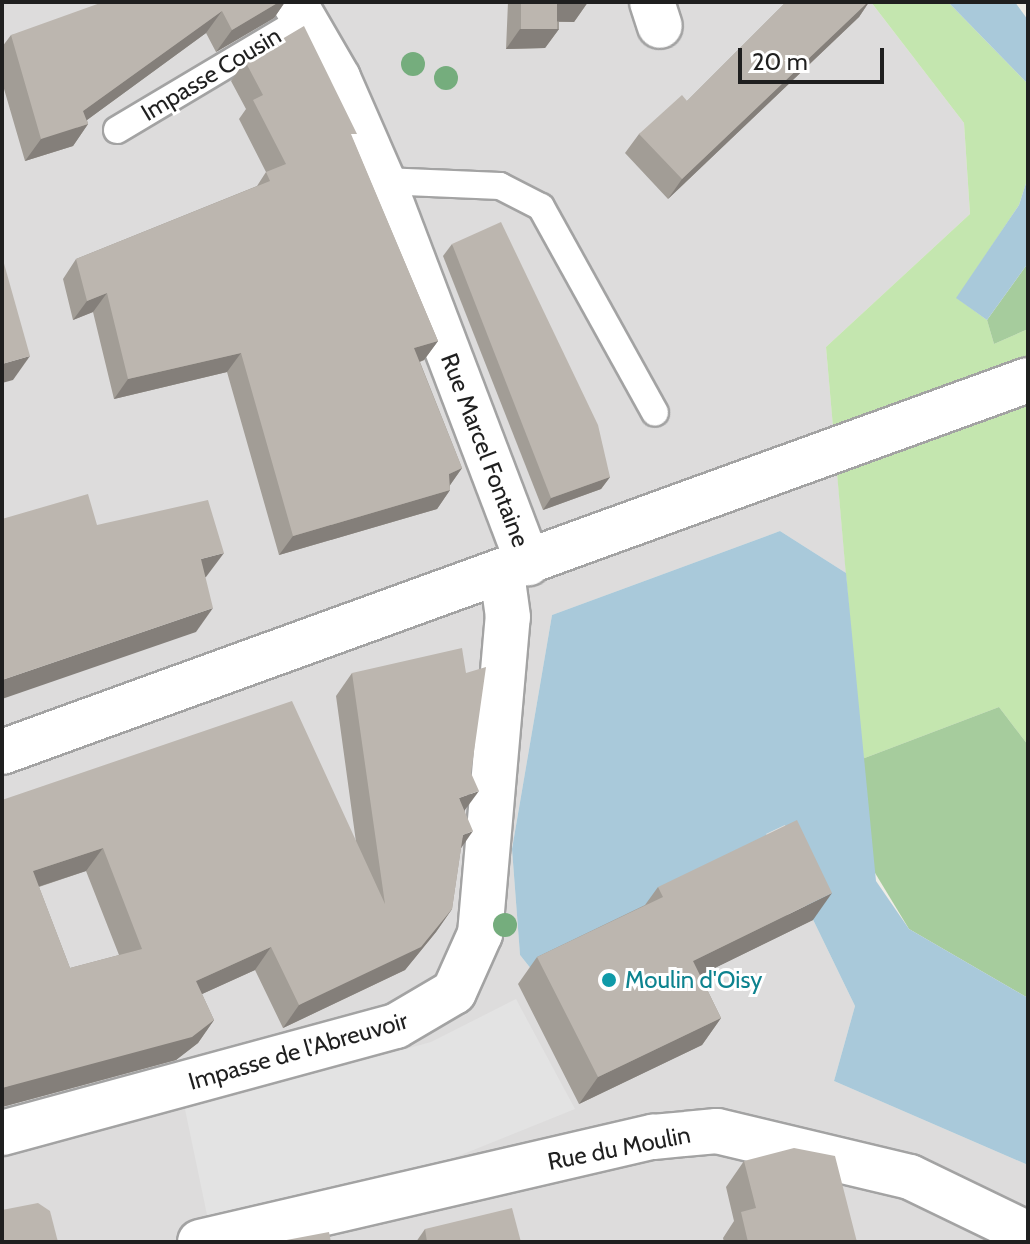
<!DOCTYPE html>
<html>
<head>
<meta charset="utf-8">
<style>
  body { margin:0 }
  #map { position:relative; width:1030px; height:1244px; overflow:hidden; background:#efede6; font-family:Cabin,sans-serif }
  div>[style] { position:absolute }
  .residential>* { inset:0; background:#dddcdc }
  .grass>* { inset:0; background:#c4e6af }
  .forest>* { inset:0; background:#a6cc9d }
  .parking>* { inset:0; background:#e3e3e3 }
  .water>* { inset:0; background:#a9c9da }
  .roads { filter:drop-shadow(2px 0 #a3a3a3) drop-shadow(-2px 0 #a3a3a3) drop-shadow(0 2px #a3a3a3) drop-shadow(0 -2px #a3a3a3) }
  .lane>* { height:26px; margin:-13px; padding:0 13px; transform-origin:13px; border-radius:13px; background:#fff }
  .street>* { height:44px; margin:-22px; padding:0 22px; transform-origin:22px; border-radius:22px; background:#fff }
  .trees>* { width:24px; height:24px; margin:-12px; border-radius:50%; background:#75ad7d }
  .wall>* { inset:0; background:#a29d96 }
  .shaded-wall>* { inset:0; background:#847f7a }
  .building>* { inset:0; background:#bcb6af; transform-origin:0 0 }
  .dots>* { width:22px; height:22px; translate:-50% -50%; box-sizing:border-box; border:4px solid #fff; border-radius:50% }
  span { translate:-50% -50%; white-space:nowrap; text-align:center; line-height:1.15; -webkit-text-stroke:6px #fff; paint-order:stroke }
  .street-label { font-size:24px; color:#1f1f1f }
  .culture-label { font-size:24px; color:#0d838f }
  .left { translate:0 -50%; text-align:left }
  .frame { position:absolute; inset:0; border:4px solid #1f1f1f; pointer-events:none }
  .scale { position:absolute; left:738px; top:48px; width:146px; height:36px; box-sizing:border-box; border:4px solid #1f1f1f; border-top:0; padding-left:10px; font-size:24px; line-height:28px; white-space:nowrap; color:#1f1f1f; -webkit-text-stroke:6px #fff; paint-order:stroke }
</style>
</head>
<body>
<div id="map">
  <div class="residential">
    <div style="clip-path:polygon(2px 2px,871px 2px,964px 123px,970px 214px,826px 347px,846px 573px,780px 531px,552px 615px,512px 849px,520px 955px,536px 975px,777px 847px,766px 834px,785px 825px,803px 899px,855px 1006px,834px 1081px,1028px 1165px,1028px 1242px,2px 1242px)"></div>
  </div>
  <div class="grass">
    <div style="clip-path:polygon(871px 2px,948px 2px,1028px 84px,1028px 177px,1019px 205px,957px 298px,987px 320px,994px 344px,1028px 329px,1028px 745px,999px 707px,862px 759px,826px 347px,970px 214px,964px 123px)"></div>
  </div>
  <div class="forest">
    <div style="clip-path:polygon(1028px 263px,1028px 329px,994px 344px,987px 320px)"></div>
    <div style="clip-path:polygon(999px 707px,1028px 745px,1028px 998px,909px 929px,869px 863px,862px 759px)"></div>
  </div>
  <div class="parking">
    <div style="clip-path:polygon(516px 999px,575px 1109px,416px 1173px,208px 1220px,185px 1109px,431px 1042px)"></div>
  </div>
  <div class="water">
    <div style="clip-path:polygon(948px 2px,1015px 2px,1028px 20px,1028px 84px)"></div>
    <div style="clip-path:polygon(1028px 177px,1028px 263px,987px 320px,956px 298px,1019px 205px)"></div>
    <div style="clip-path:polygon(780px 531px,846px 573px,876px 881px,909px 929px,1028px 998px,1028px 1165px,834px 1081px,855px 1006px,803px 899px,785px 825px,766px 834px,778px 847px,536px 975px,520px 955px,512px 849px,552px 615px)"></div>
  </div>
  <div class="roads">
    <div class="lane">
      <div style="left:117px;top:130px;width:219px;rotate:-30.8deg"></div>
      <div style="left:383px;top:181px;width:117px;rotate:2.4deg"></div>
      <div style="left:500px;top:186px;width:46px;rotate:27.1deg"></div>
      <div style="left:541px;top:207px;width:235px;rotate:61deg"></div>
    </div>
    <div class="street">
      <div style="left:294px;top:2px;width:88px;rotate:59.9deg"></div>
      <div style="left:338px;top:78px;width:112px;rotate:66.4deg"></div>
      <div style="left:383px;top:181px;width:409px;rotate:69.2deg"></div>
      <div style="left:652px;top:2px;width:25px;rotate:72deg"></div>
      <div style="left:2px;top:752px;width:1091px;rotate:-19.93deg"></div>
      <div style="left:2px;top:1133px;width:408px;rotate:-15.2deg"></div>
      <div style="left:396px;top:1026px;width:67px;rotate:-30.4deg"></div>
      <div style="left:454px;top:992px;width:64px;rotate:-65.9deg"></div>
      <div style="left:480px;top:934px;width:318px;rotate:-85deg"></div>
      <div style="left:508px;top:617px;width:44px;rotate:-97.8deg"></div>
      <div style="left:200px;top:1242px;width:465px;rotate:-13.1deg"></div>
      <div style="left:653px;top:1137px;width:64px;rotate:-5.4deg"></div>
      <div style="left:717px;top:1131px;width:198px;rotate:13.4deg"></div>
      <div style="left:910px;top:1177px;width:131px;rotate:25.8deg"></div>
    </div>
  </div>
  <div class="trees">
    <div style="left:413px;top:64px"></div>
    <div style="left:446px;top:78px"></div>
    <div style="left:505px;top:925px"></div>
  </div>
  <div class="wall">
    <div style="clip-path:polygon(285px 2px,274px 18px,216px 52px,206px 33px,87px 120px,88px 124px,73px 146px,25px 161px,2px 82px,2px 47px,11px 35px)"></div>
    <div style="clip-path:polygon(508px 2px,588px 2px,574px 22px,559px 22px,559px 29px,545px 48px,506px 49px)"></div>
    <div style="clip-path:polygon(786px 2px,869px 2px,859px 17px,668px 199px,625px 153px,639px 134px,687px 101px)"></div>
    <div style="clip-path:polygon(245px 61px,353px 140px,438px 341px,424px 360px,420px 362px,462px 468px,450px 485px,450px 490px,437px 509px,279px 555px,227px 372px,114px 399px,93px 312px,73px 320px,63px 279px,76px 259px,257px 186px,266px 172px,239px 119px,246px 109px,231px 81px)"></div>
    <div style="clip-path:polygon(452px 244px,610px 477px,601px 489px,543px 510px,443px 256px)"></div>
    <div style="clip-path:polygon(evenodd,352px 673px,465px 811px,461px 848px,452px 909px,436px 932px,405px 970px,283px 1028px,255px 970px,202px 994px,214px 1020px,198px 1043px,176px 1060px,2px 1107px,2px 800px,356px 842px,336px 696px,352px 673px,86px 871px,119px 955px,70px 968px,39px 887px,86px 871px)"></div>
    <div style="clip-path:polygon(658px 887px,813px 920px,700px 975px,721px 1018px,702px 1045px,579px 1104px,518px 984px,537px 957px,645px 905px)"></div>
    <div style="clip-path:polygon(744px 1161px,857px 1242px,724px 1242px,723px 1238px,734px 1221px,726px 1187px)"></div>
    <div style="clip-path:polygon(425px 1229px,521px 1242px,416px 1242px)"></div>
  </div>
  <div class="shaded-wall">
    <div style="clip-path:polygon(279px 2px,285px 2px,274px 18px,216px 52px,232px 30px)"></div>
    <div style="clip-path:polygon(557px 2px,588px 2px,574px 22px,544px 21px)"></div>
    <div style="clip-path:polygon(868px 2px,869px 2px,859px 17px,668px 199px,682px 179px)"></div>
    <div style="clip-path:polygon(222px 11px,206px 33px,76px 128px,88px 124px,73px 146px,25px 161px,41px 139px,83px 111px)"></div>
    <div style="clip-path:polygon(520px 29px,559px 29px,545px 48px,506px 49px)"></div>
    <div style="clip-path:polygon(107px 293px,93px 312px,73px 320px,87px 301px)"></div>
    <div style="clip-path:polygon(438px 341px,424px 360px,401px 368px,414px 348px)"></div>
    <div style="clip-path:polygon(241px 353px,227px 372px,114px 399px,128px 379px)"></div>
    <div style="clip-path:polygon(30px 356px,13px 380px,2px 383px,2px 364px)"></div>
    <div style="clip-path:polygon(462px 468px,448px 488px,449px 474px)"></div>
    <div style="clip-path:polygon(610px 477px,601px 489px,543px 510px,551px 498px)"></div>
    <div style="clip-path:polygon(450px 490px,437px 509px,279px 555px,293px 536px)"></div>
    <div style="clip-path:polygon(224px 553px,206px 577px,184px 584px,201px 559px)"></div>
    <div style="clip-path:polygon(213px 608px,196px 632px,2px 699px,2px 680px)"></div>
    <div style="clip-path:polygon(479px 791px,462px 814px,459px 798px)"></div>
    <div style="clip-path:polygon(473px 831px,457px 854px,463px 835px)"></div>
    <div style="clip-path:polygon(103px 848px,86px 871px,16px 894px,33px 871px)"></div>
    <div style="clip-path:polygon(832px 893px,813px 920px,674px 988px,693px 961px)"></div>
    <div style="clip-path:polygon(452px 909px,436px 932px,405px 970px,283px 1028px,299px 1005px)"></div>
    <div style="clip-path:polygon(271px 947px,255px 970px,180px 1004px,196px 981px)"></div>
    <div style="clip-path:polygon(721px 1018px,702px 1045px,579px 1104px,598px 1077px)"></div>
    <div style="clip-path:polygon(214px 1020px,198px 1043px,176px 1060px,2px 1107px,2px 1088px)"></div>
  </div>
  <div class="building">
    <div style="clip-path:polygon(103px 2px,279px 2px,232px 30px,222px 11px,83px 111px,88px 124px,41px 139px,11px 35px)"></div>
    <div style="left:521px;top:2px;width:36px;height:27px"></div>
    <div style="clip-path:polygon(786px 2px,868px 2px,682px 179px,639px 134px,682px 95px,687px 101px)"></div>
    <div style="clip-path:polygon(304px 26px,357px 134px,351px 134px,438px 341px,414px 348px,462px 468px,449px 474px,450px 490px,293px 536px,241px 353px,128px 379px,107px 293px,87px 301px,76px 259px,270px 181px,266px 172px,286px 164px,253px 100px,263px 95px,245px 61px)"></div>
    <div style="clip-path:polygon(501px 222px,598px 425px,610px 477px,551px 498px,452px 244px)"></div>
    <div style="clip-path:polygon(3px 260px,30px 356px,2px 364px,2px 261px)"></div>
    <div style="clip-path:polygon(88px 494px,97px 525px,208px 500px,224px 553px,201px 559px,213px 608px,2px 680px,2px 519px)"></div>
    <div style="clip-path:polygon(evenodd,462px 648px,466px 673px,486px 667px,471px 773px,479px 791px,459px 798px,473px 831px,463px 835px,452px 909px,421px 947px,299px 1005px,271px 947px,196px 981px,214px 1020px,192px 1037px,2px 1088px,2px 800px,292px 701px,385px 904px,352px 673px,462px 648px,103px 848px,142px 949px,70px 968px,33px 871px,103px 848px)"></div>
    <div style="clip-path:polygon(797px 820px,832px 893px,693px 961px,721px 1018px,598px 1077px,537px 957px,663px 897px,658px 887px)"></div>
    <div style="clip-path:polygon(794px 1148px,835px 1156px,857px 1242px,748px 1242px,741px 1212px,756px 1208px,744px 1161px)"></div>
    <div style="clip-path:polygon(38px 1203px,50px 1211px,58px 1242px,2px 1242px,2px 1210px)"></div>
    <div style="clip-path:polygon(512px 1208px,521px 1242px,427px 1242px,425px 1229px)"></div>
    <div style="clip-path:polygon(329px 1232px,331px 1242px,276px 1242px)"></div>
  </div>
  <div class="dots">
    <div style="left:609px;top:980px;background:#0f9aa8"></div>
  </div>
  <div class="street-label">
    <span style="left:211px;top:74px;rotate:-31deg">Impasse Cousin</span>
    <span style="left:485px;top:450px;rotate:69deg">Rue Marcel Fontaine</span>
    <span style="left:298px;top:1051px;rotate:-16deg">Impasse de l'Abreuvoir</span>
    <span style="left:619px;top:1148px;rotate:-11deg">Rue du Moulin</span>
  </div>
  <div class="culture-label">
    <span class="left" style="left:625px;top:980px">Moulin d'Oisy</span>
  </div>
  <div class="frame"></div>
  <div class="scale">20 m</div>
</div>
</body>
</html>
